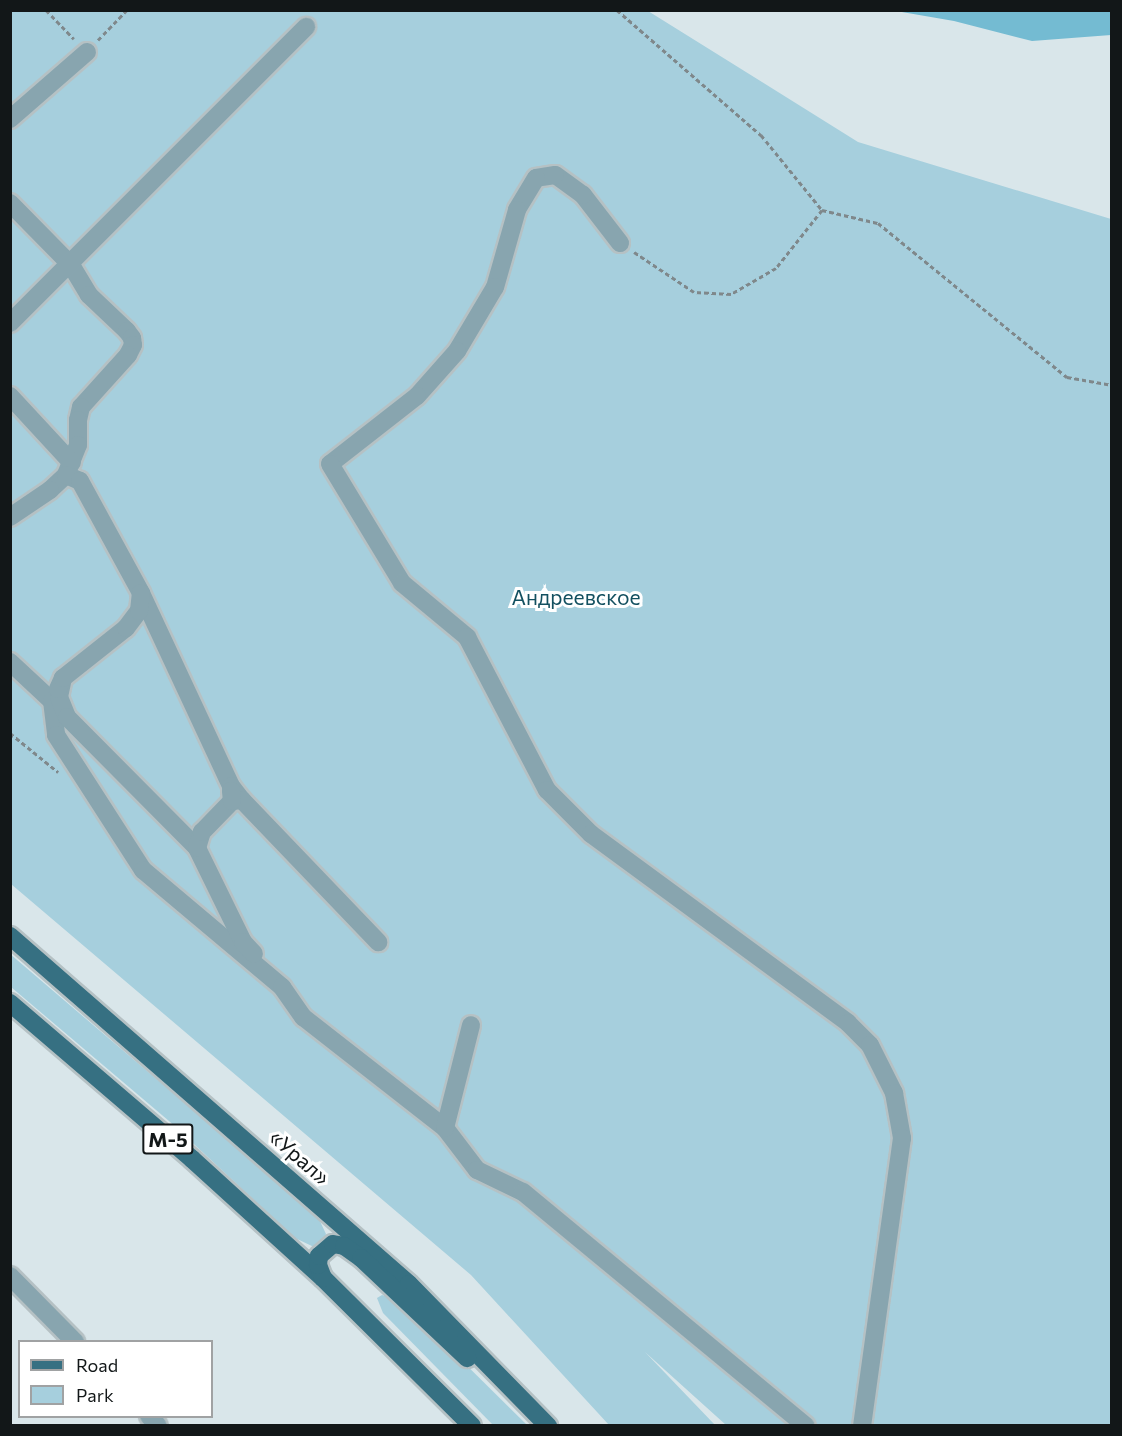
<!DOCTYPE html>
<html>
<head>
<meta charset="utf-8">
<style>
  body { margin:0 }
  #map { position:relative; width:1122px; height:1436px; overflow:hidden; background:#d9e6ea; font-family:Commissioner,sans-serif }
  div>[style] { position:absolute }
  .green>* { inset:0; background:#a6cfdd }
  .water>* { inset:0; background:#74bbd2 }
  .path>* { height:3px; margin-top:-1.5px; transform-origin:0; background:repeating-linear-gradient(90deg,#7f888b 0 4.5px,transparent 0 7.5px) }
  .roads { filter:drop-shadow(2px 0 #b5c1c4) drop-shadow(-2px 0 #b5c1c4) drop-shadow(0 2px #b5c1c4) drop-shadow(0 -2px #b5c1c4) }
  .minor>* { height:18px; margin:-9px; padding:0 9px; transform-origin:9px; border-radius:9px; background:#88a5af }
  .major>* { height:18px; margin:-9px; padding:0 9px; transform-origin:9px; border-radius:9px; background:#367082 }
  span { translate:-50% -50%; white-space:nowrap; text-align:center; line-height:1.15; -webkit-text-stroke:6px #fff; paint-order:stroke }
  .shield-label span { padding:2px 4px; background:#fff; border:2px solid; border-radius:4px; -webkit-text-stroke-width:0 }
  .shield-label { font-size:20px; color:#121718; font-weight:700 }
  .park-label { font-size:21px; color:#135060 }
  .street-label { font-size:21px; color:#121718 }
  .frame { position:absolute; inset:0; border:12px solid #121718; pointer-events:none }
  .legend { position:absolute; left:18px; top:1340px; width:195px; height:78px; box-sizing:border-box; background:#fff; border:2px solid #a0a2a3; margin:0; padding:8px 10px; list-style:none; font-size:18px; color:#121718 }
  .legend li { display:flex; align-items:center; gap:12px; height:30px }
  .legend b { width:30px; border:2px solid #a0a2a3 }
</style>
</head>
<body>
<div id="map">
  <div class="green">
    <div style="clip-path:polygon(11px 11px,648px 11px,858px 142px,1111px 219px,1111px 1425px,726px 1425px,645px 1352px,715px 1425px,609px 1425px,471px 1275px,11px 884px)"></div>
    <div style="clip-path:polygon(10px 954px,318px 1217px,326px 1234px,323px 1243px,314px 1247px,295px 1238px,169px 1121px,11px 987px)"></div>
    <div style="clip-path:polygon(382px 1295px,391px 1298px,438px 1337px,527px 1425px,493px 1425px,383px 1313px,377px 1298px)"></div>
  </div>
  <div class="water">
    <div style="clip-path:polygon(896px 11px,1111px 11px,1111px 35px,1032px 41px,954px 21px)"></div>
  </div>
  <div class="path">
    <div style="left:46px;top:10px;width:40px;rotate:46deg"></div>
    <div style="left:617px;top:10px;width:191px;rotate:41deg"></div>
    <div style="left:761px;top:135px;width:97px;rotate:50.9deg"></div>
    <div style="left:822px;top:210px;width:74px;rotate:128.4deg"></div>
    <div style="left:776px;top:268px;width:52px;rotate:150deg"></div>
    <div style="left:731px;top:294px;width:37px;rotate:-177deg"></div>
    <div style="left:694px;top:292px;width:72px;rotate:-146.3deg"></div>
    <div style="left:98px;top:40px;width:42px;rotate:-46deg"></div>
    <div style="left:822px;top:210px;width:57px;rotate:13.1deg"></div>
    <div style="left:878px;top:223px;width:244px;rotate:39.2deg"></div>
    <div style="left:1067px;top:377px;width:46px;rotate:10.1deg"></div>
    <div style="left:10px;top:733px;width:62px;rotate:39.1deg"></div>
  </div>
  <div class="roads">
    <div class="minor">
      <div style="left:10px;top:119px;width:102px;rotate:-41deg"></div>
      <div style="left:10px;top:203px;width:87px;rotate:45.5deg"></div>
      <div style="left:71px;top:265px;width:35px;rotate:59deg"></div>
      <div style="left:89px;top:295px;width:52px;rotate:43.5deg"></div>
      <div style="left:127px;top:331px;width:9px;rotate:54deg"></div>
      <div style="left:132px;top:338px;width:7px;rotate:82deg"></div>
      <div style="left:133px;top:345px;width:11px;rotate:117deg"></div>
      <div style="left:128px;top:355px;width:70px;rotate:132.1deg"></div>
      <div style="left:81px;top:407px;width:13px;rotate:103deg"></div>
      <div style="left:78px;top:420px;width:25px;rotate:90deg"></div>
      <div style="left:78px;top:445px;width:32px;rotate:112deg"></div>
      <div style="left:66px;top:475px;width:22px;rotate:137deg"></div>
      <div style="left:50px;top:490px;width:48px;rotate:146deg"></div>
      <div style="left:620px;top:243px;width:61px;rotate:-127.6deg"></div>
      <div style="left:583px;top:195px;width:34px;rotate:-144deg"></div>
      <div style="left:555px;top:175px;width:19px;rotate:171deg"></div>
      <div style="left:536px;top:178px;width:37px;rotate:121deg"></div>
      <div style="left:517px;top:210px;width:80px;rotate:105.9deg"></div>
      <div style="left:495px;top:287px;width:74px;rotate:120.7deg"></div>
      <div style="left:457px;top:351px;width:60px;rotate:131.6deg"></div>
      <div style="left:417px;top:396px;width:110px;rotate:142deg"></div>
      <div style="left:330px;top:464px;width:139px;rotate:58.8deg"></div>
      <div style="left:402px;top:583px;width:85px;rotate:39.7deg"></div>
      <div style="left:467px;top:637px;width:173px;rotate:62.4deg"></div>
      <div style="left:547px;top:790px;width:62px;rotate:45deg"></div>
      <div style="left:591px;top:834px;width:319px;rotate:36.3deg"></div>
      <div style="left:848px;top:1023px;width:31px;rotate:45deg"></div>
      <div style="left:870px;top:1045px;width:54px;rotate:63.4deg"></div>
      <div style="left:894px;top:1093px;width:46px;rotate:79.9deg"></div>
      <div style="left:902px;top:1138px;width:291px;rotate:97.9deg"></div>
      <div style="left:10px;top:323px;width:419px;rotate:-45deg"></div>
      <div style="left:10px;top:396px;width:91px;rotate:47.2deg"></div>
      <div style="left:66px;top:475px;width:15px;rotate:23deg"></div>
      <div style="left:80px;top:481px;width:128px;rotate:61.4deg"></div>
      <div style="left:141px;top:593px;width:213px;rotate:65deg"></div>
      <div style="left:231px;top:786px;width:18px;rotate:52deg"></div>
      <div style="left:10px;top:662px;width:57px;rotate:42.9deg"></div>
      <div style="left:52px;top:701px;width:34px;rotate:83deg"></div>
      <div style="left:56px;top:735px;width:161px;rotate:57.2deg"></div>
      <div style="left:143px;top:870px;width:182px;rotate:40.1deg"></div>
      <div style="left:282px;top:987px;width:37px;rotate:55deg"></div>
      <div style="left:303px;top:1017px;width:180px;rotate:38deg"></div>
      <div style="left:445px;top:1128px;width:53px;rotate:52.7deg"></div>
      <div style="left:477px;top:1170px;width:51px;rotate:25.6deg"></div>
      <div style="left:523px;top:1192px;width:367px;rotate:39.6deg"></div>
      <div style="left:63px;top:678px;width:19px;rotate:102deg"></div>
      <div style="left:59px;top:697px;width:22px;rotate:68deg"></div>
      <div style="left:67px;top:717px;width:185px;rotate:45.2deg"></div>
      <div style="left:197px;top:848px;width:105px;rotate:63.9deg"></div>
      <div style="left:243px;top:942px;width:16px;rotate:47deg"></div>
      <div style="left:58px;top:689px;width:12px;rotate:-66deg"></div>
      <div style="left:63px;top:678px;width:80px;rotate:-38.4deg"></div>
      <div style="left:126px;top:628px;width:21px;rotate:-53deg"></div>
      <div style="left:139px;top:611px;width:18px;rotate:-84deg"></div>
      <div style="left:232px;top:801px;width:10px;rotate:-6deg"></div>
      <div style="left:242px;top:800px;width:197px;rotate:46.2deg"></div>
      <div style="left:197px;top:848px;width:17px;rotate:-73deg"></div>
      <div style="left:202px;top:832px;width:43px;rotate:-45.9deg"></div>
      <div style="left:232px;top:801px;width:10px;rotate:-96deg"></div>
      <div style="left:445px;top:1128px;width:106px;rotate:-75.8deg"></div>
      <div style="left:10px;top:1276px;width:93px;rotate:45.4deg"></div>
      <div style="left:149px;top:1416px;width:13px;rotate:48deg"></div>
    </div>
    <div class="major">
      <div style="left:10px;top:936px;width:529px;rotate:41.09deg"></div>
      <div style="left:409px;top:1284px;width:199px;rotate:45.6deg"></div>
      <div style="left:10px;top:1003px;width:240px;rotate:40.6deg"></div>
      <div style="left:192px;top:1159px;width:177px;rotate:42.3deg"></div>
      <div style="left:323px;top:1278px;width:210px;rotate:44.8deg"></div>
      <div style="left:323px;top:1278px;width:14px;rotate:-111deg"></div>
      <div style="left:318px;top:1265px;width:9px;rotate:-84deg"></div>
      <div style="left:319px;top:1256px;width:18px;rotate:-41deg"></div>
      <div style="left:333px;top:1244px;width:11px;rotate:10deg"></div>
      <div style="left:344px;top:1246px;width:21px;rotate:35deg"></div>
      <div style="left:361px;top:1258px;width:146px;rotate:43.3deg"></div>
    </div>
  </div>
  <div class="shield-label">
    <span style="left:168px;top:1139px">М-5</span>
  </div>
  <div class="park-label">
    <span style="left:576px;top:597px">Андреевское</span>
  </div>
  <div class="street-label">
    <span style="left:300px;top:1157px;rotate:41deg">«Урал»</span>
  </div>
  <div class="frame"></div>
  <ul class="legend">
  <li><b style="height:8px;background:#367082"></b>Road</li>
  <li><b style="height:16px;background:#a6cfdd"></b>Park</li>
  </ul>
</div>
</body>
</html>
